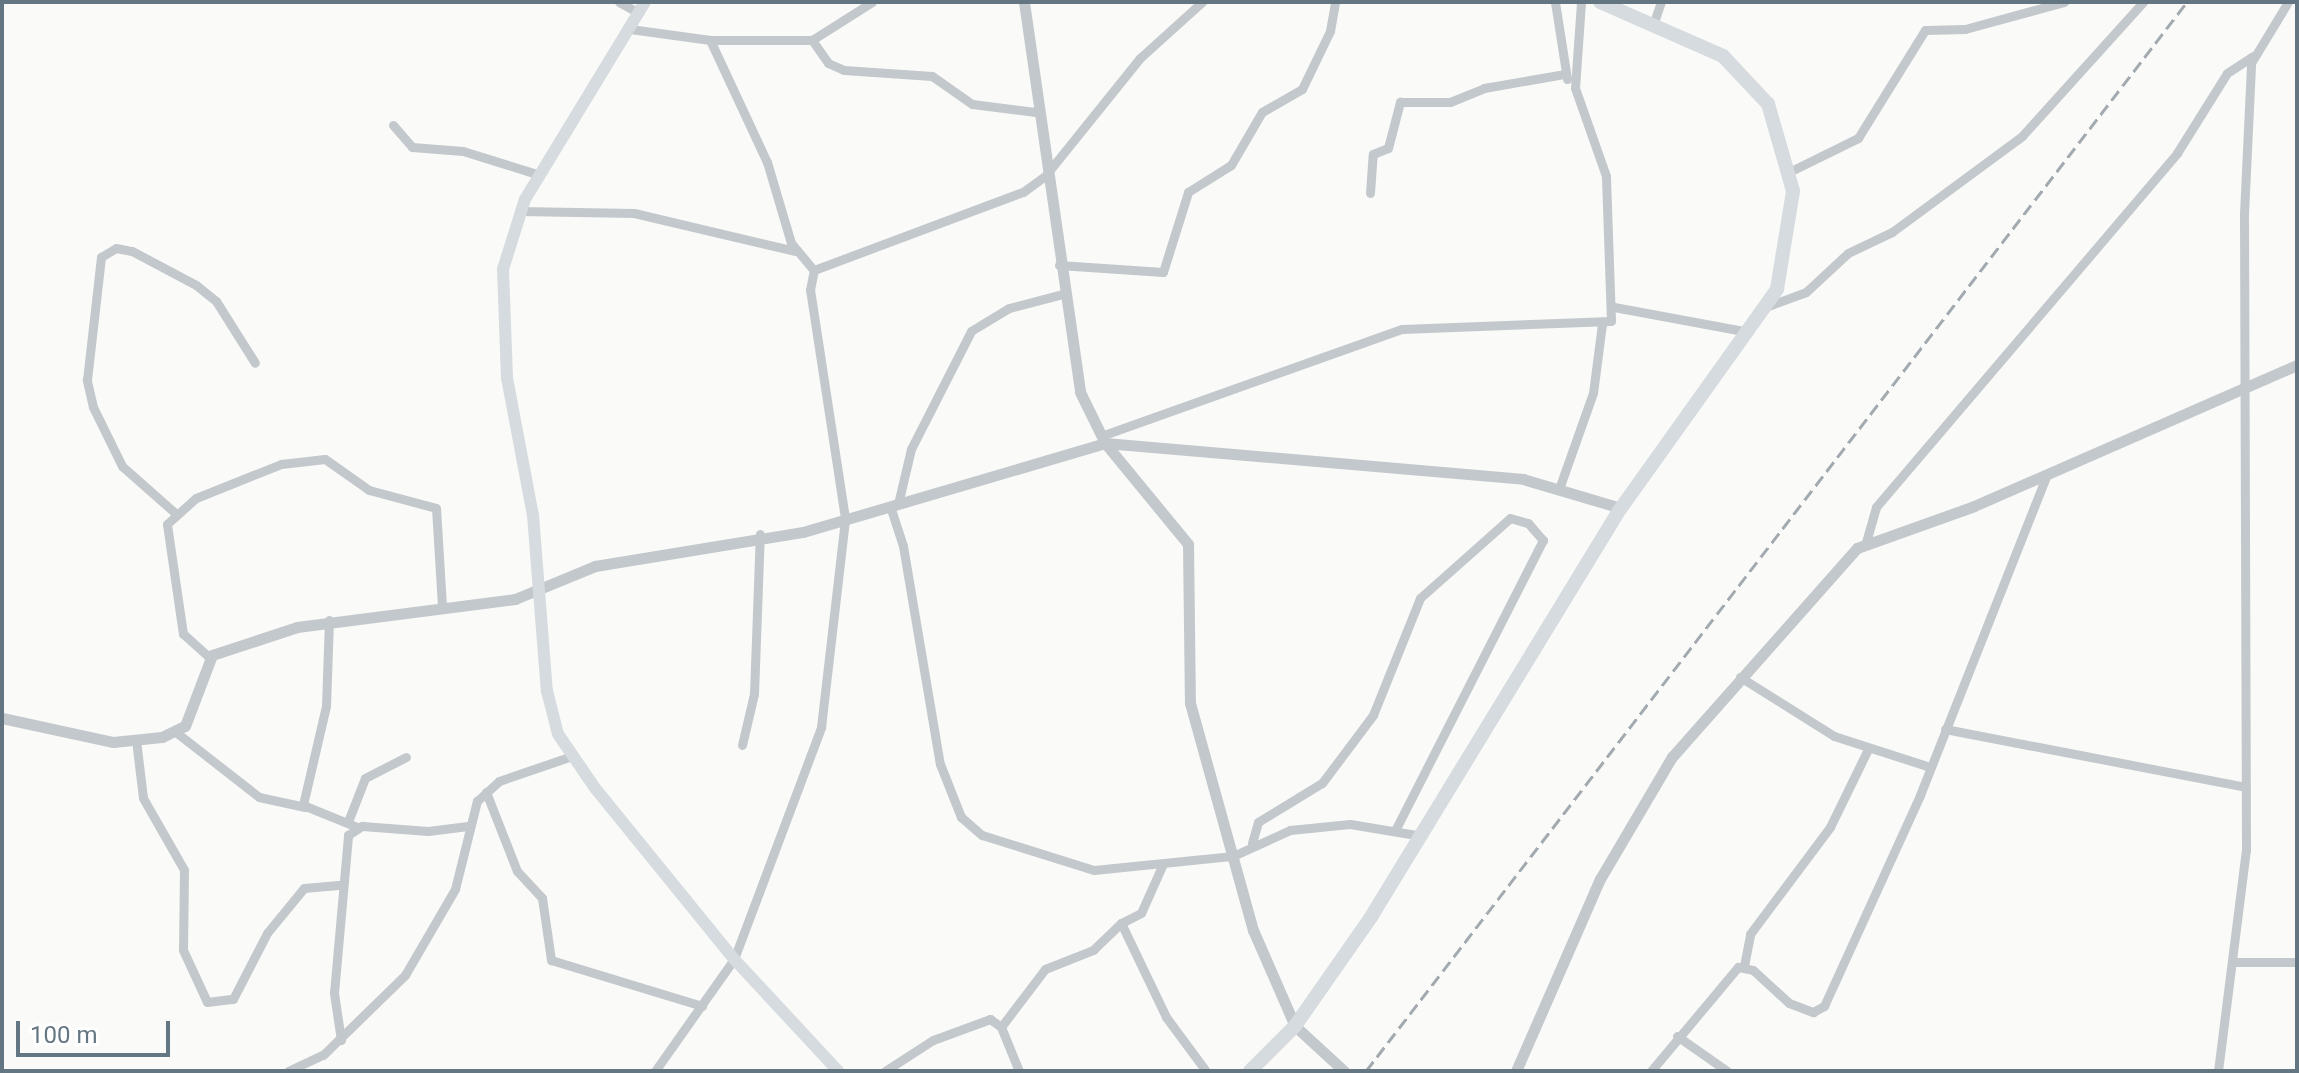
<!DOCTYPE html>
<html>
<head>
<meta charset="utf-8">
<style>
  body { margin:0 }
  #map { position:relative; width:2299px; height:1073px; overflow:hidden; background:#fafaf8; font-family:Roboto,sans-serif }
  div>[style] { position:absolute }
  .minor>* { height:9px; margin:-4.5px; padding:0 4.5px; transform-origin:4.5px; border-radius:4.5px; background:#c3c8cc }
  .tertiary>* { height:11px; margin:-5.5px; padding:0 5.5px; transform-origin:5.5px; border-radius:5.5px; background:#c3c8cc }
  .secondary>* { height:12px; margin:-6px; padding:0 6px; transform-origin:6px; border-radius:6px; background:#d6dbdf }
  .primary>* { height:14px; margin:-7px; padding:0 7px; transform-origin:7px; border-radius:7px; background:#d6dbdf }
  .rail>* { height:3px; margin-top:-1.5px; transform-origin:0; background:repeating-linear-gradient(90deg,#a2aab0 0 12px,transparent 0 18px) }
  span { translate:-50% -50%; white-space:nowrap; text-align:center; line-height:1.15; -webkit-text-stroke:8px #fff; paint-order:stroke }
  .frame { position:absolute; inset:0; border:4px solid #657683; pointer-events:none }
  .scale { position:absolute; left:16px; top:1021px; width:154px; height:36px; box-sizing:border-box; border:4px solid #657683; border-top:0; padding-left:10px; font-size:24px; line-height:28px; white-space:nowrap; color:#657683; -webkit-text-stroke:6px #fff; paint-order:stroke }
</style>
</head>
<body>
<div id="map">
  <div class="minor">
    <div style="left:619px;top:2px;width:23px;rotate:29deg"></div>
    <div style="left:1555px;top:2px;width:78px;rotate:81.1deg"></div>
    <div style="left:1654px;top:22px;width:21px;rotate:-71deg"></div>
    <div style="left:630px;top:29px;width:81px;rotate:7.8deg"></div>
    <div style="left:710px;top:40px;width:102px"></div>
    <div style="left:812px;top:40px;width:71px;rotate:-32.3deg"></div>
    <div style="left:710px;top:40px;width:135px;rotate:65deg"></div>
    <div style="left:767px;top:162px;width:84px;rotate:73.5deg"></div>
    <div style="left:791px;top:243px;width:35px;rotate:50deg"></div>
    <div style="left:812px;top:40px;width:28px;rotate:55deg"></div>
    <div style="left:828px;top:63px;width:17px;rotate:24deg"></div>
    <div style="left:844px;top:70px;width:88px;rotate:3.9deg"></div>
    <div style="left:932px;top:76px;width:49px;rotate:35deg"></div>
    <div style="left:972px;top:104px;width:64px;rotate:7.1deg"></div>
    <div style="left:393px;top:125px;width:29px;rotate:49deg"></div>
    <div style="left:412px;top:147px;width:51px;rotate:4.5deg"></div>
    <div style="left:463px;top:151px;width:81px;rotate:17.3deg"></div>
    <div style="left:1791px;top:171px;width:75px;rotate:-26.2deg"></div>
    <div style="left:1858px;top:138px;width:127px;rotate:-58.2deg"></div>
    <div style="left:1925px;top:30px;width:40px;rotate:-1.4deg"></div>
    <div style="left:1965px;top:29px;width:103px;rotate:-15.3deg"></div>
    <div style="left:1370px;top:193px;width:39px;rotate:-86deg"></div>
    <div style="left:1373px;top:154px;width:16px;rotate:-22deg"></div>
    <div style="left:1388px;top:148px;width:48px;rotate:-75.4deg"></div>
    <div style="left:1400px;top:102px;width:50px"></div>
    <div style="left:1450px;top:102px;width:37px;rotate:-22deg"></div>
    <div style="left:1484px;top:88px;width:81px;rotate:-9.9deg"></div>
    <div style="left:519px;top:211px;width:115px;rotate:1deg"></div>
    <div style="left:634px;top:213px;width:165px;rotate:13.3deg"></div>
    <div style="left:1059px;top:265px;width:104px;rotate:3.9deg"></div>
    <div style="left:1163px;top:272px;width:84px;rotate:-72.6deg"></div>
    <div style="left:1188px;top:192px;width:51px;rotate:-32.1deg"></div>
    <div style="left:1231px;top:165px;width:61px;rotate:-59.7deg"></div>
    <div style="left:1262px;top:112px;width:46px;rotate:-29.9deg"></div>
    <div style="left:1302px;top:89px;width:64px;rotate:-64.2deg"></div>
    <div style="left:1330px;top:31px;width:29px;rotate:-80deg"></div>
    <div style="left:1768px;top:306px;width:40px;rotate:-20.2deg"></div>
    <div style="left:1806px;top:292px;width:57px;rotate:-42.9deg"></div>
    <div style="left:1848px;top:253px;width:49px;rotate:-25.5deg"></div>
    <div style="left:1892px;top:232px;width:162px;rotate:-36.4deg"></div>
    <div style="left:2022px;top:136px;width:181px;rotate:-47.9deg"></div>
    <div style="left:1614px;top:307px;width:137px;rotate:10.5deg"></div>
    <div style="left:1101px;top:436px;width:319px;rotate:-19.6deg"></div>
    <div style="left:1402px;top:329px;width:209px;rotate:-2.2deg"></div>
    <div style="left:1611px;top:321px;width:145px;rotate:-92deg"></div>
    <div style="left:1606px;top:176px;width:93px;rotate:-109.4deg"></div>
    <div style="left:1575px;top:88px;width:86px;rotate:-86deg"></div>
    <div style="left:1560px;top:486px;width:99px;rotate:-70.5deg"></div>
    <div style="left:1593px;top:393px;width:70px;rotate:-82.6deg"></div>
    <div style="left:898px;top:504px;width:57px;rotate:-76.7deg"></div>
    <div style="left:911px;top:449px;width:132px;rotate:-63deg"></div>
    <div style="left:971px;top:331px;width:44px;rotate:-31.2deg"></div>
    <div style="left:1009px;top:308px;width:56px;rotate:-14.5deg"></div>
    <div style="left:890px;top:506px;width:42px;rotate:72deg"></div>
    <div style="left:903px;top:546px;width:221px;rotate:80.4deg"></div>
    <div style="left:940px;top:764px;width:57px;rotate:68.4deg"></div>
    <div style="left:961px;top:817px;width:28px;rotate:41deg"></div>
    <div style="left:982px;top:835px;width:117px;rotate:17.4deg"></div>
    <div style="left:1094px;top:870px;width:140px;rotate:-5.8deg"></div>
    <div style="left:1233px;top:856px;width:63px;rotate:-24.5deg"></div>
    <div style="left:1290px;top:830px;width:60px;rotate:-5.7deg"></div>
    <div style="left:1350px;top:824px;width:73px;rotate:9.5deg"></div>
    <div style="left:174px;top:512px;width:69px;rotate:-138.5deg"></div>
    <div style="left:122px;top:466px;width:66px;rotate:-116.2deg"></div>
    <div style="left:93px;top:407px;width:28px;rotate:-103deg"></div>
    <div style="left:87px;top:380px;width:124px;rotate:-83.5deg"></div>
    <div style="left:101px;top:257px;width:17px;rotate:-31deg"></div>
    <div style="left:116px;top:248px;width:16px;rotate:11deg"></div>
    <div style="left:132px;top:251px;width:72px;rotate:28deg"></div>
    <div style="left:196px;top:285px;width:26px;rotate:39deg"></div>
    <div style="left:216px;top:301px;width:73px;rotate:57.8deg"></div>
    <div style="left:1866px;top:542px;width:36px;rotate:-74deg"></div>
    <div style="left:1876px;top:507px;width:465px;rotate:-49.6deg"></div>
    <div style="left:2177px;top:153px;width:94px;rotate:-58deg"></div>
    <div style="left:2227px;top:73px;width:31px;rotate:-33deg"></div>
    <div style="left:329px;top:620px;width:86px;rotate:92deg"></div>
    <div style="left:326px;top:706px;width:102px;rotate:103.1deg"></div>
    <div style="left:303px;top:805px;width:58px;rotate:22.2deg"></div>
    <div style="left:210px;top:658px;width:36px;rotate:-138deg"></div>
    <div style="left:183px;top:634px;width:111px;rotate:-98.3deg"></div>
    <div style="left:167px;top:524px;width:39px;rotate:-42deg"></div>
    <div style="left:196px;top:498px;width:92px;rotate:-21.8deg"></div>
    <div style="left:281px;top:464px;width:44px;rotate:-6.5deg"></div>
    <div style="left:325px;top:459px;width:54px;rotate:35.2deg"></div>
    <div style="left:369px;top:490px;width:69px;rotate:15deg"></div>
    <div style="left:436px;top:508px;width:99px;rotate:86.5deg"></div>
    <div style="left:1740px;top:677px;width:111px;rotate:32.1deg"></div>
    <div style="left:1834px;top:736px;width:101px;rotate:17.9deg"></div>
    <div style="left:1945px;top:729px;width:306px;rotate:10.9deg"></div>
    <div style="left:177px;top:733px;width:104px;rotate:38deg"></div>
    <div style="left:259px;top:797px;width:47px;rotate:12.3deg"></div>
    <div style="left:136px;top:740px;width:58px;rotate:83.1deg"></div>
    <div style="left:143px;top:798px;width:83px;rotate:60.3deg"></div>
    <div style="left:184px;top:870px;width:80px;rotate:90.7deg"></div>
    <div style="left:183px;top:950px;width:57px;rotate:65.2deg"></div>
    <div style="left:207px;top:1002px;width:26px;rotate:-7deg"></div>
    <div style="left:233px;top:999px;width:74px;rotate:-62.7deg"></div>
    <div style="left:267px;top:933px;width:58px;rotate:-50.6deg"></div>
    <div style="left:304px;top:888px;width:37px;rotate:-5deg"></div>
    <div style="left:742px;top:745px;width:52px;rotate:-76.8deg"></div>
    <div style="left:754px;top:694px;width:160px;rotate:-87.9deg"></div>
    <div style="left:486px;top:792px;width:85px;rotate:68.6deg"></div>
    <div style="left:517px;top:871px;width:37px;rotate:47deg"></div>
    <div style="left:542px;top:898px;width:63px;rotate:81.7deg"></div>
    <div style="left:551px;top:960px;width:158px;rotate:16.9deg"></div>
    <div style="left:349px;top:819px;width:44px;rotate:-68.7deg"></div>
    <div style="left:365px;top:778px;width:46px;rotate:-27.1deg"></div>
    <div style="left:1252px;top:843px;width:22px;rotate:-74deg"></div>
    <div style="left:1258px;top:822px;width:75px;rotate:-31.4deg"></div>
    <div style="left:1322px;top:783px;width:85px;rotate:-53.1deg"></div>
    <div style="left:1373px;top:715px;width:126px;rotate:-68.1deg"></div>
    <div style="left:1420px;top:598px;width:120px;rotate:-41.6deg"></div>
    <div style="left:1510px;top:518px;width:19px;rotate:16deg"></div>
    <div style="left:1528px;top:523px;width:23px;rotate:49deg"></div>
    <div style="left:1543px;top:540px;width:326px;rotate:117deg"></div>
    <div style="left:1162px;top:866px;width:51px;rotate:114.1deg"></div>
    <div style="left:1141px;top:913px;width:22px;rotate:153deg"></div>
    <div style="left:1121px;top:923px;width:104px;rotate:64.4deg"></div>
    <div style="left:1166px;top:1017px;width:67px;rotate:53.5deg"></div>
    <div style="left:2235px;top:962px;width:62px"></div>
    <div style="left:1744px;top:966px;width:33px;rotate:-79deg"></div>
    <div style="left:1750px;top:934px;width:134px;rotate:-53.2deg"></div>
    <div style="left:1830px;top:827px;width:87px;rotate:-64deg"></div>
    <div style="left:1001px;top:1027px;width:48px;rotate:67.8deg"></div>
    <div style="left:1677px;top:1036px;width:61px;rotate:35deg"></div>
    <div style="left:341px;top:1040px;width:48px;rotate:-98.5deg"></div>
    <div style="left:334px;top:993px;width:159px;rotate:-84.9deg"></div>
    <div style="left:348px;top:835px;width:17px;rotate:-33deg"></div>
    <div style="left:362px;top:826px;width:66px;rotate:4.3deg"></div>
    <div style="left:428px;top:831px;width:40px;rotate:-7.1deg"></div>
    <div style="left:288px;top:1071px;width:38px;rotate:-25deg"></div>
    <div style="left:323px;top:1055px;width:115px;rotate:-44.3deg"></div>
    <div style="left:405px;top:975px;width:99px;rotate:-59.8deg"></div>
    <div style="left:455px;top:889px;width:91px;rotate:-76deg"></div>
    <div style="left:477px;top:801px;width:30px;rotate:-42deg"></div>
    <div style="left:499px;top:781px;width:77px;rotate:-18.9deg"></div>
    <div style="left:655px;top:1071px;width:137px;rotate:-54.8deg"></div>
    <div style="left:734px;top:959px;width:248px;rotate:-69.4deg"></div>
    <div style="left:821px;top:727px;width:210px;rotate:-83.4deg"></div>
    <div style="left:845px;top:518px;width:231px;rotate:-98.7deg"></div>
    <div style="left:810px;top:290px;width:20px;rotate:-79deg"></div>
    <div style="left:814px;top:270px;width:223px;rotate:-20.5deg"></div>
    <div style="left:1023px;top:192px;width:27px;rotate:-36deg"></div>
    <div style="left:1045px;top:176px;width:151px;rotate:-51.2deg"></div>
    <div style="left:1140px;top:58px;width:84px;rotate:-42.1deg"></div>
    <div style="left:885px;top:1071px;width:57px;rotate:-32.9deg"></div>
    <div style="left:933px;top:1040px;width:61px;rotate:-20.2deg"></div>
    <div style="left:990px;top:1019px;width:14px;rotate:36deg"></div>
    <div style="left:1001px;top:1027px;width:73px;rotate:-52.8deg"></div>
    <div style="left:1045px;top:969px;width:52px;rotate:-21.6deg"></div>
    <div style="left:1093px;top:950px;width:39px;rotate:-44deg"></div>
    <div style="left:1651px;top:1071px;width:136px;rotate:-50.1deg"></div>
    <div style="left:1738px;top:967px;width:15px;rotate:11deg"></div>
    <div style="left:1753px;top:970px;width:49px;rotate:42.5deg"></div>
    <div style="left:1789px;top:1003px;width:26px;rotate:21deg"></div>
    <div style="left:1813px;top:1012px;width:13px;rotate:-29deg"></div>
    <div style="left:1824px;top:1006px;width:232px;rotate:-65.5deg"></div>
    <div style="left:1920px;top:795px;width:344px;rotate:-68.4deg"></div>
    <div style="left:2218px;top:1071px;width:223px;rotate:-82.8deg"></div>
    <div style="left:2246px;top:850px;width:636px;rotate:-90.18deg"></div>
    <div style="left:2244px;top:214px;width:151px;rotate:-87.3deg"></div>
    <div style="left:2251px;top:63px;width:71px;rotate:-58.8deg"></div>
  </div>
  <div class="tertiary">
    <div style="left:1024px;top:2px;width:394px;rotate:81.8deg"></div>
    <div style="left:1080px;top:392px;width:57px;rotate:63.9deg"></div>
    <div style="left:1105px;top:443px;width:131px;rotate:50.6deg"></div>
    <div style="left:1188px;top:544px;width:159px;rotate:89.3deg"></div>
    <div style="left:1190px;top:703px;width:236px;rotate:74.5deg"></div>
    <div style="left:1253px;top:930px;width:105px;rotate:66.4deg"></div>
    <div style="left:1295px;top:1026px;width:67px;rotate:42.6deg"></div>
    <div style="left:2px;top:718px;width:114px;rotate:12.2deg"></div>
    <div style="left:113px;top:742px;width:49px;rotate:-5.8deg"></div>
    <div style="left:162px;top:737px;width:25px;rotate:-26deg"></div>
    <div style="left:185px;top:726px;width:76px;rotate:-69.2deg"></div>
    <div style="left:212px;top:655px;width:89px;rotate:-18.2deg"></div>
    <div style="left:297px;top:627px;width:220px;rotate:-7.3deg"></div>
    <div style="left:515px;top:599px;width:87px;rotate:-22.4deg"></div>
    <div style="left:595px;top:566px;width:211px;rotate:-9.3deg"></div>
    <div style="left:803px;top:532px;width:315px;rotate:-16.4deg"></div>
    <div style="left:1105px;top:443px;width:420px;rotate:4.9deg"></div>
    <div style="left:1523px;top:479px;width:102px;rotate:16.5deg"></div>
    <div style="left:1516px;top:1071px;width:210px;rotate:-66.4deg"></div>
    <div style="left:1600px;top:879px;width:142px;rotate:-59.5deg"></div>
    <div style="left:1672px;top:757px;width:279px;rotate:-48.5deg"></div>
    <div style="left:1857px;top:548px;width:124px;rotate:-19.7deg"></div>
    <div style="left:1974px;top:506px;width:352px;rotate:-23.6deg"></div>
  </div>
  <div class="secondary">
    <div style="left:645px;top:2px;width:231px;rotate:121.3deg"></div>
    <div style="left:525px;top:199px;width:73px;rotate:107.4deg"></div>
    <div style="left:503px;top:269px;width:109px;rotate:87.9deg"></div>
    <div style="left:507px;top:378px;width:139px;rotate:79.3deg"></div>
    <div style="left:533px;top:515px;width:177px;rotate:85.5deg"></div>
    <div style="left:547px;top:691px;width:44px;rotate:75.7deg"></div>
    <div style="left:558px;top:734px;width:65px;rotate:55.6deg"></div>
    <div style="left:595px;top:788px;width:220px;rotate:50.9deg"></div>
    <div style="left:734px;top:959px;width:153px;rotate:47.1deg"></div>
  </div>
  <div class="primary">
    <div style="left:1250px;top:1071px;width:64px;rotate:-45deg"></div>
    <div style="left:1295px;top:1026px;width:133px;rotate:-55.1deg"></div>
    <div style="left:1371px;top:917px;width:479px;rotate:-58.6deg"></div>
    <div style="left:1621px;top:508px;width:269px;rotate:-54.5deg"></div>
    <div style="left:1777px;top:289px;width:99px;rotate:-80.7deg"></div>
    <div style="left:1793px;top:191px;width:91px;rotate:-106deg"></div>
    <div style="left:1768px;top:104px;width:66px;rotate:-133.2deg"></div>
    <div style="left:1723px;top:56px;width:134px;rotate:-156.3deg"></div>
  </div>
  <div class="rail">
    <div style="left:1366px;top:1071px;width:1348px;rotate:-52.48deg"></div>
  </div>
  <div class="frame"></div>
  <div class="scale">100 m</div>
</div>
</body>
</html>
